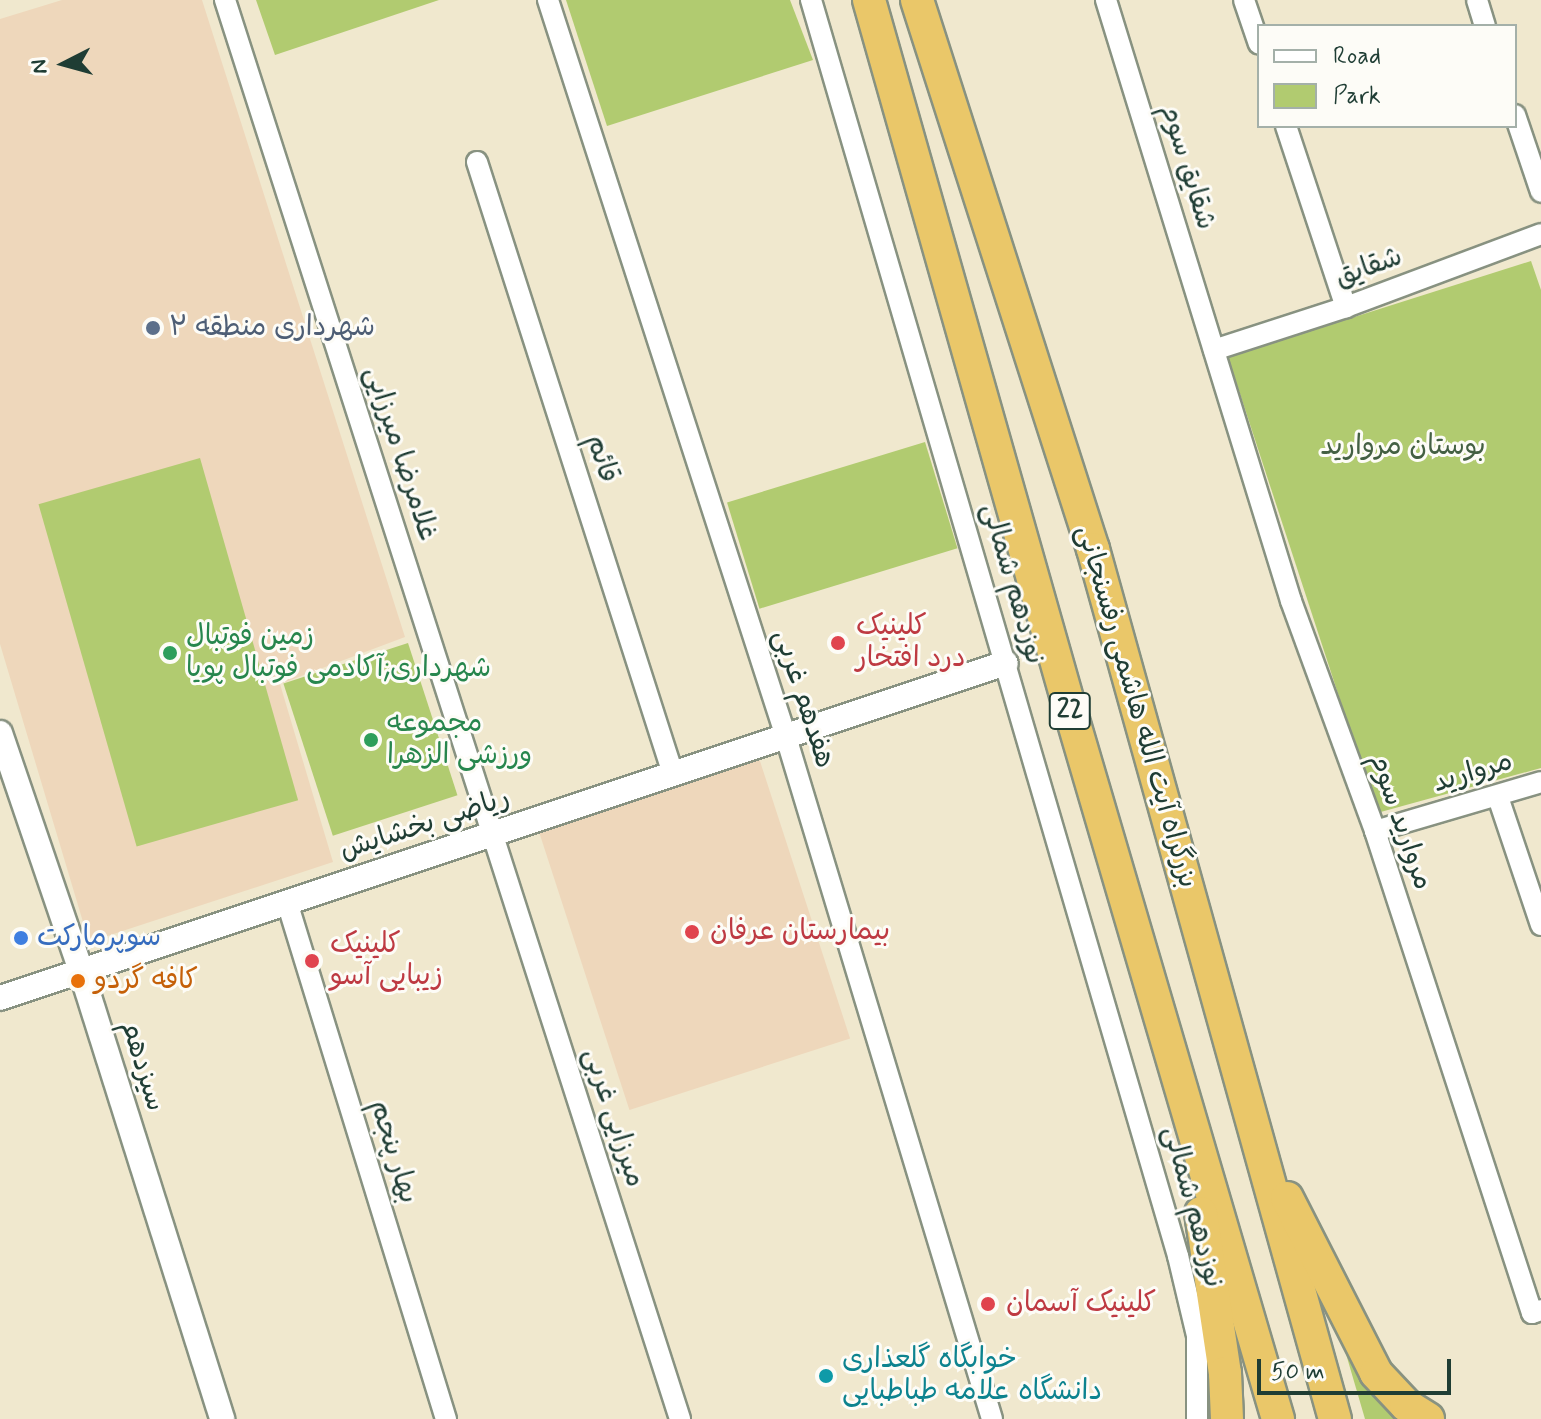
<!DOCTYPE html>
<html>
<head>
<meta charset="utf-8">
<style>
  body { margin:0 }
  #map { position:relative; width:1541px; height:1419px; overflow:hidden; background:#f0e8ce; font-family:Mynerve,"Playpen Sans Arabic",sans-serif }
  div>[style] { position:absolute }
  .built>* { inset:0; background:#eed7bb; transform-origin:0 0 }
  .green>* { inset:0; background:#b1cb70; transform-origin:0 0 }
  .roads { filter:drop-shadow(2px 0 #889281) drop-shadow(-2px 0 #889281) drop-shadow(0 2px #889281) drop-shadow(0 -2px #889281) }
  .minor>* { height:20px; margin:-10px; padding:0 10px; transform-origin:10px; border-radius:10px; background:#fff }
  .tertiary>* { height:24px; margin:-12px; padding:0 12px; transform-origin:12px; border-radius:12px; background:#fff }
  .trunk>* { height:32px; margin:-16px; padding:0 16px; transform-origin:16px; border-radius:16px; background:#eac769 }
  .dots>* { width:22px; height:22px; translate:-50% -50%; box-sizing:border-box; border:4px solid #fdfcf7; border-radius:50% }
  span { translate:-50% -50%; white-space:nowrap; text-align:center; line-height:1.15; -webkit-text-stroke:6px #fdfcf7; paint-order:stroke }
  .shield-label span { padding:2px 6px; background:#fdfcf7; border:2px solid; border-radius:6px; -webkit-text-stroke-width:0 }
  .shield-label { font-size:26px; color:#1f3d34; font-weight:700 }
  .street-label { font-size:28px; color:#1f3d34 }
  .service-label { font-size:28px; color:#4e5e75 }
  .left { translate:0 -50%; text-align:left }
  .park-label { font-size:28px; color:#446043 }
  .health-label { font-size:28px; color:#be3a42 }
  .leisure-label { font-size:28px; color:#27864d }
  .shop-label { font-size:28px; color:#366cbe }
  .food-label { font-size:28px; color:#c56008 }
  .culture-label { font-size:28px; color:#0d838f }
  .legend { position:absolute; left:1257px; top:24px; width:260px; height:104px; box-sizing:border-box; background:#fdfcf7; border:2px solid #a4b0a9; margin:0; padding:10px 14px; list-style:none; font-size:24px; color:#1f3d34 }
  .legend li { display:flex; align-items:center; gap:16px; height:40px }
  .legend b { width:40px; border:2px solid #a4b0a9 }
  .north { position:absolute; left:24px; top:24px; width:80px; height:80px; -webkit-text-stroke:6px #fdfcf7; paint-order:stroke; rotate:264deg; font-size:22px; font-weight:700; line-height:32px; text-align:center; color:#1f3d34 }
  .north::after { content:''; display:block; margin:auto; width:28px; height:36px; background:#1f3d34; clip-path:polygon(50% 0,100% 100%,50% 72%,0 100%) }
  .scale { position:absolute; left:1257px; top:1359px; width:194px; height:36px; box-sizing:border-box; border:4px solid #1f3d34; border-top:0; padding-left:10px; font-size:24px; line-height:28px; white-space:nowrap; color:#1f3d34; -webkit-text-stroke:6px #fdfcf7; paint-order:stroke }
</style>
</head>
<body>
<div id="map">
  <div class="built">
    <div style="clip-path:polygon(62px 0,202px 0,405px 637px,280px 684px,333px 862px,89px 942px,0 644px,0 19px)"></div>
    <div style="left:758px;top:755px;width:298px;height:232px;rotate:72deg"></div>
  </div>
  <div class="green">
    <div style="clip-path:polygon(256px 0,439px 0,275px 55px)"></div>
    <div style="clip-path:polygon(566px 0,790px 0,813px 60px,607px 126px)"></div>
    <div style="clip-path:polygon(1531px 261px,1541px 290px,1541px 768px,1377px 813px,1228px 357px)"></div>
    <div style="left:925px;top:442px;width:111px;height:207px;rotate:73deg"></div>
    <div style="left:200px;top:458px;width:356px;height:168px;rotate:74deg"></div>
    <div style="left:408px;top:643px;width:160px;height:131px;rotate:72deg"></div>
    <div style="clip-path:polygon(1325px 1282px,1410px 1419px,1365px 1419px)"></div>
  </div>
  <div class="roads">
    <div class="minor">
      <div style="left:225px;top:0;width:1490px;rotate:72.22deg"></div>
      <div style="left:548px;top:0;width:774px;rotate:72.1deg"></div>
      <div style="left:786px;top:737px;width:712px;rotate:73.19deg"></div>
      <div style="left:811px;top:0;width:1309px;rotate:73.71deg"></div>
      <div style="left:1178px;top:1256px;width:82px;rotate:76.6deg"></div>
      <div style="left:1197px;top:1336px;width:83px;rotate:90deg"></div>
      <div style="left:1106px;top:0;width:629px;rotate:72.89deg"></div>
      <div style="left:1291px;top:601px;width:245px;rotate:69.9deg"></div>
      <div style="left:1375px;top:831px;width:507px;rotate:71.96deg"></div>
      <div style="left:1532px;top:1313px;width:9px;rotate:-18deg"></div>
      <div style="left:1244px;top:0;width:46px;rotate:71.2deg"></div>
      <div style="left:1477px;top:0;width:27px;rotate:73deg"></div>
      <div style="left:1515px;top:115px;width:81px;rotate:71.3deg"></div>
      <div style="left:1286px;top:126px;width:191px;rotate:71.7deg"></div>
      <div style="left:477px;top:162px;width:643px;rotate:72.24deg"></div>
      <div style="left:1214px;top:350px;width:139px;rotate:-18deg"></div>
      <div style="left:1346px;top:307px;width:208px;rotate:-20.5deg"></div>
      <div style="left:1498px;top:797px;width:135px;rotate:71.4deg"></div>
      <div style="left:1375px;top:831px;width:173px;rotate:-16.4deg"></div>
      <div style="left:287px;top:902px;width:541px;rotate:72.91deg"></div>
    </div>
    <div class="tertiary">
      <div style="left:0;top:733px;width:251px;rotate:71.2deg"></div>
      <div style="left:81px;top:971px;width:470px;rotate:72.5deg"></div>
      <div style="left:0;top:998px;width:1060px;rotate:-18.42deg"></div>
    </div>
    <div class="trunk">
      <div style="left:869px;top:0;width:741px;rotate:74.18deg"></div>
      <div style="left:1071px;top:713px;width:736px;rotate:73.66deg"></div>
      <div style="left:917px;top:0;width:577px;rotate:72.23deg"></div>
      <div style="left:1093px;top:549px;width:903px;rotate:74.46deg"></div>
      <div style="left:1287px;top:1198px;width:196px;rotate:63deg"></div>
      <div style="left:1376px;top:1373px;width:44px;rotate:46.8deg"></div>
      <div style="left:1406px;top:1405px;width:26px;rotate:32deg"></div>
      <div style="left:1201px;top:1213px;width:162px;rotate:81.5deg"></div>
      <div style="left:1225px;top:1373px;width:46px;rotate:87.5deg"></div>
    </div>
  </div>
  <div class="dots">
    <div style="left:153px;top:328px;background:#5c6f8a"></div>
    <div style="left:838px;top:643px;background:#e0444e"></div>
    <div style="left:170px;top:653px;background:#2e9e5b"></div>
    <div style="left:371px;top:740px;background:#2e9e5b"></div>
    <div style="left:692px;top:932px;background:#e0444e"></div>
    <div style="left:21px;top:938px;background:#3f7fe0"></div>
    <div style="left:312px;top:961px;background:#e0444e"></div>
    <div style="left:78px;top:981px;background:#e8710a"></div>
    <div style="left:988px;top:1304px;background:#e0444e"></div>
    <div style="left:826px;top:1376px;background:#0f9aa8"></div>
  </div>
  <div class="shield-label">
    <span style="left:1070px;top:711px">22</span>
  </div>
  <div class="street-label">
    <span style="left:1187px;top:167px;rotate:73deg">شقایق سوم</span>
    <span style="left:1369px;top:268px;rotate:-20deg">شقایق</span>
    <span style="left:400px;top:454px;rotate:72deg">غلامرضا میرزایی</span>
    <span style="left:601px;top:459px;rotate:72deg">قائم</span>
    <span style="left:1012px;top:584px;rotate:74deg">نوزدهم شمالی</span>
    <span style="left:803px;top:699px;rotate:72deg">هفدهم غربی</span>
    <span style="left:1136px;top:707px;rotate:74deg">بزرگراه آیت الله هاشمی رفسنجانی</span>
    <span style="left:1473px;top:773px;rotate:-17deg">مروارید</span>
    <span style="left:1400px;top:822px;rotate:71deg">مروارید سوم</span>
    <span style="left:425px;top:825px;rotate:-18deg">ریاضی بخشایش</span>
    <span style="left:142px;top:1066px;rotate:73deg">سیزدهم</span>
    <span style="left:613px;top:1118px;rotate:72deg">میرزایی غربی</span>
    <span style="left:393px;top:1152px;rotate:73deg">بهار پنجم</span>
    <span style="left:1192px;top:1207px;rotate:75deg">نوزدهم شمالی</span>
  </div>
  <div class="service-label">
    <span class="left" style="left:169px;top:328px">شهرداری منطقه ۲</span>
  </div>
  <div class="park-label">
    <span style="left:1403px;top:447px">بوستان مروارید</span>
  </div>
  <div class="health-label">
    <span class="left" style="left:856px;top:643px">کلینیک<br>درد افتخار</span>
    <span class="left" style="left:710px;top:932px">بیمارستان عرفان</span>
    <span class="left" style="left:330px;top:961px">کلینیک<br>زیبایی آسو</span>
    <span class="left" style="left:1006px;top:1304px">کلینیک آسمان</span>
  </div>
  <div class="leisure-label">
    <span class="left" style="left:186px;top:653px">زمین فوتبال<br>شهرداری;آکادمی فوتبال پویا</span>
    <span class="left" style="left:387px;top:740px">مجموعه<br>ورزشی الزهرا</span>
  </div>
  <div class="shop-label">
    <span class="left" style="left:37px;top:938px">سوپرمارکت</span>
  </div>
  <div class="food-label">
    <span class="left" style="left:94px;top:981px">کافه گردو</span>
  </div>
  <div class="culture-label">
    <span class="left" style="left:842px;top:1376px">خوابگاه گلعذاری<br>دانشگاه علامه طباطبایی</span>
  </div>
  <ul class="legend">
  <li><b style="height:10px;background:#fff"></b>Road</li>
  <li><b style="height:22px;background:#b1cb70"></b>Park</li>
  </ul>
  <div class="north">N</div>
  <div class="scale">50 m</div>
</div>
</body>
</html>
